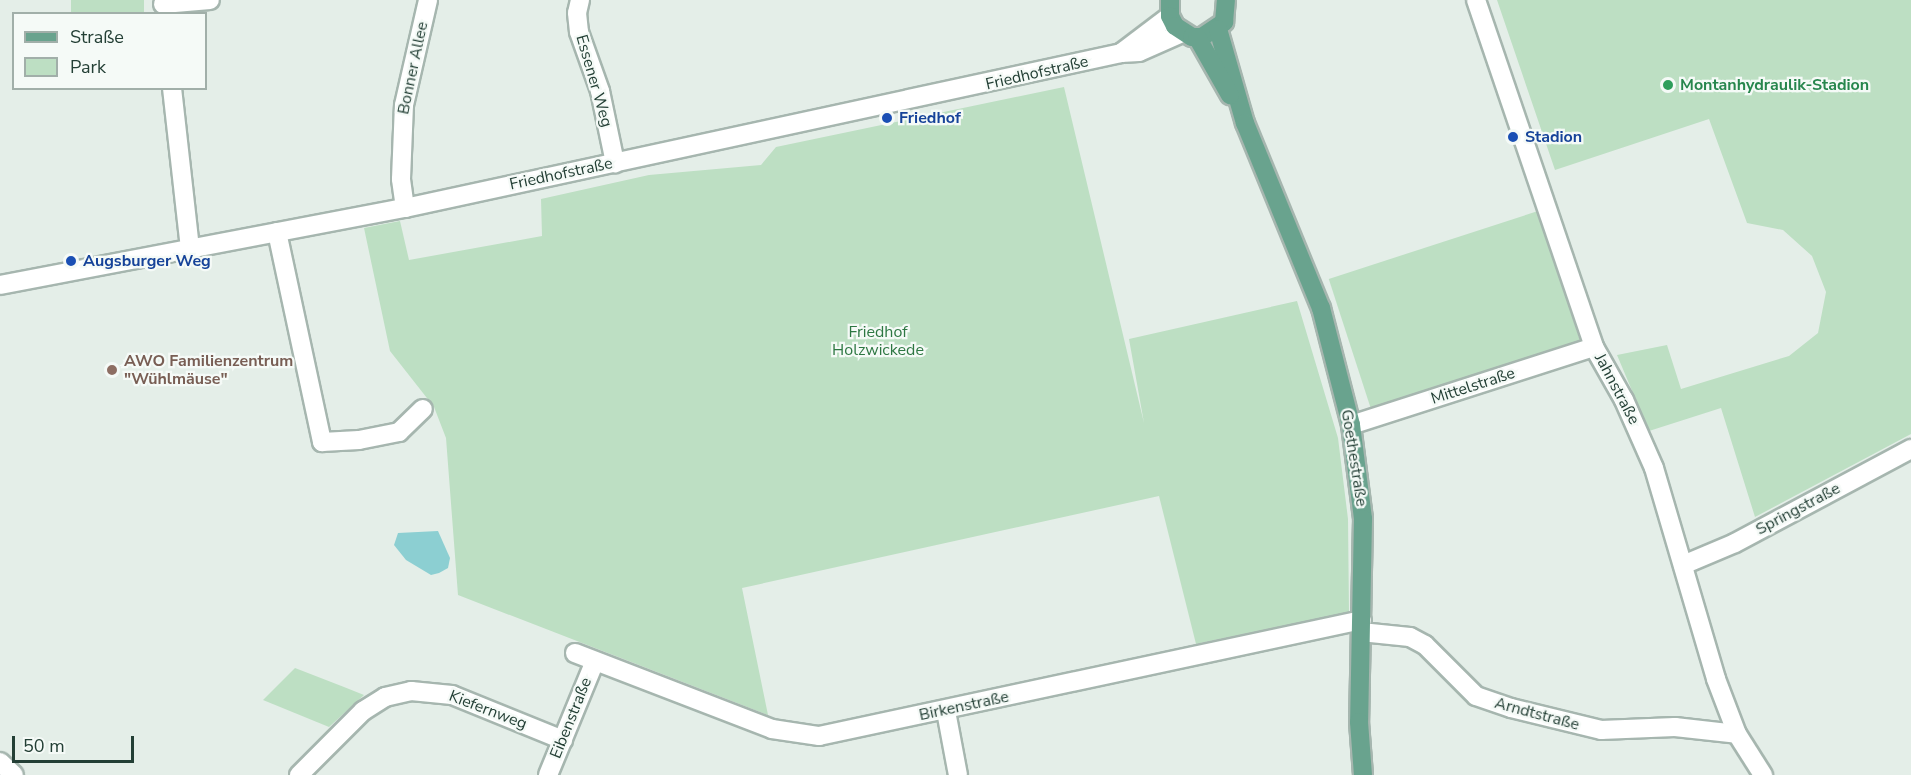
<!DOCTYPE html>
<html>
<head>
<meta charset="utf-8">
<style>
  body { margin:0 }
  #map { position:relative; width:1911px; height:775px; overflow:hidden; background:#e4eee8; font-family:"Nunito Sans",sans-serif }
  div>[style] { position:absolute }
  .green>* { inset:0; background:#bddfc3; transform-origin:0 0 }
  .water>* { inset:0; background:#8ccfd2 }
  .roads { filter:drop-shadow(2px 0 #a6b6af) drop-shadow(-2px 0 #a6b6af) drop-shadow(0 2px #a6b6af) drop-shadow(0 -2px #a6b6af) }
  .minor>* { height:18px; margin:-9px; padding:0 9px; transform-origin:9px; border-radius:9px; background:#fff }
  .major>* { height:18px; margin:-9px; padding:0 9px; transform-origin:9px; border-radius:9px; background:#69a38e }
  .dots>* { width:16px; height:16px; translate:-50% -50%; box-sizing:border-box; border:3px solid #f5faf7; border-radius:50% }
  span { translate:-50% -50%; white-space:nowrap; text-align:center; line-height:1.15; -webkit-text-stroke:4.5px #f5faf7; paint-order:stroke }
  .street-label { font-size:16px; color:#233f35 }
  .leisure-label { font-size:16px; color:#27864d; font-weight:700 }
  .left { translate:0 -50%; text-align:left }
  .transit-label { font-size:16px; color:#164399; font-weight:700 }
  .park-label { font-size:16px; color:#2d7742 }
  .education-label { font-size:16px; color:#785e54; font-weight:700 }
  .legend { position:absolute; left:12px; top:12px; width:195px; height:78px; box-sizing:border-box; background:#f5faf7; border:2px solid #a1afa9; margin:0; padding:8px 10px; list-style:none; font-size:18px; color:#233f35 }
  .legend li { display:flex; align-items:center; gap:12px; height:30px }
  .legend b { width:30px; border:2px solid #a1afa9 }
  .scale { position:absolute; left:12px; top:736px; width:122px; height:27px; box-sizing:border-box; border:3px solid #233f35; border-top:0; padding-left:8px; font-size:18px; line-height:21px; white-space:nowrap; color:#233f35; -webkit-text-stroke:4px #f5faf7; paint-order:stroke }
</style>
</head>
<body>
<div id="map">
  <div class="green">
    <div style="left:71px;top:0;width:73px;height:13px"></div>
    <div style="clip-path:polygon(1497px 0,1911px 0,1911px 434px,1755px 517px,1721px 408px,1649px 431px,1617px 355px,1667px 345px,1681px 389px,1789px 356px,1818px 333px,1826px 292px,1812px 256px,1783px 230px,1747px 223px,1709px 119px,1555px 170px)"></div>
    <div style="clip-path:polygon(1064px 87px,1144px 423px,1129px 339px,1297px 301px,1338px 438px,1348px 519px,1349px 612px,1196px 644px,1159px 496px,742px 588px,768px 715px,458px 595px,446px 438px,434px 407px,390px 351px,364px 228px,400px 221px,409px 260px,542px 236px,541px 199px,649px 175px,761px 165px,776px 147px)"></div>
    <div style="left:1538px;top:211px;width:140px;height:220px;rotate:72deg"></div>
    <div style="clip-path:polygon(295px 668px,344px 687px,364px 695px,329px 727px,263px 700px)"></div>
  </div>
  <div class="water">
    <div style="clip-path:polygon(438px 531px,450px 558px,448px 568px,439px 573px,431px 575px,406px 560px,394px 545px,398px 533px)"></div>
  </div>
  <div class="roads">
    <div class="minor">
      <div style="left:580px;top:0;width:13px;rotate:103deg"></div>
      <div style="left:577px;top:13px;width:19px;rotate:84deg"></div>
      <div style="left:579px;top:32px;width:63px;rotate:70.4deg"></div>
      <div style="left:600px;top:91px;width:74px;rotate:78.2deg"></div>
      <div style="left:1476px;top:0;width:367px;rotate:71.2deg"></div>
      <div style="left:1594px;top:347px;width:61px;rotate:60.5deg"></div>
      <div style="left:1624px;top:400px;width:74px;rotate:66.2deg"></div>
      <div style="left:1654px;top:468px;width:220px;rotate:73.6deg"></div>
      <div style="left:1716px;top:679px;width:59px;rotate:69.1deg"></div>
      <div style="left:1737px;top:734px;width:49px;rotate:57.6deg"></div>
      <div style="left:163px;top:4px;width:47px;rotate:-4.9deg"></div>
      <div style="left:1121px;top:53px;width:61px;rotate:-37.1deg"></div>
      <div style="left:172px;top:88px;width:161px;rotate:83.6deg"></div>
      <div style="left:405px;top:208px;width:29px;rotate:-98deg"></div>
      <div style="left:401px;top:179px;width:74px;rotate:-87.7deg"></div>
      <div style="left:404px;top:105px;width:108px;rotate:-77.1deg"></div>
      <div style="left:277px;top:232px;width:215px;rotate:77.9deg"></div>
      <div style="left:322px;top:442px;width:37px;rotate:-3deg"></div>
      <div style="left:359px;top:440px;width:41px;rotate:-11.3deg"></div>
      <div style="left:399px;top:432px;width:33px;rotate:-44deg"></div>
      <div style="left:0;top:285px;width:412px;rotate:-10.8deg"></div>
      <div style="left:405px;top:208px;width:733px;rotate:-12.21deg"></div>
      <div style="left:1121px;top:53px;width:18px;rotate:-3deg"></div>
      <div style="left:1139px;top:52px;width:47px;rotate:-23.8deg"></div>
      <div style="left:1351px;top:425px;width:255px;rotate:-17.8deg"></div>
      <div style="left:1683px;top:565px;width:56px;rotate:-22.9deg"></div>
      <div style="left:1735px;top:543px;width:200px;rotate:-28.1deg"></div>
      <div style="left:1361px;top:632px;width:49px;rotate:5.8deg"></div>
      <div style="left:1410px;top:637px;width:17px;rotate:28deg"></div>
      <div style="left:1425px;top:645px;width:72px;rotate:45deg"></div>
      <div style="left:1476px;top:696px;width:37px;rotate:19deg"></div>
      <div style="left:1511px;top:708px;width:93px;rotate:13.7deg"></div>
      <div style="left:1601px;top:730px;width:74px;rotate:-2.3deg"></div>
      <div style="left:1675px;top:727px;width:62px;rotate:6.4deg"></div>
      <div style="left:575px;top:653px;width:211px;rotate:21.1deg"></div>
      <div style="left:772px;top:729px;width:48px;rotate:8.5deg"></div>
      <div style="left:819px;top:736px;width:555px;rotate:-12.06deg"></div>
      <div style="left:946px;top:711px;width:65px;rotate:79.4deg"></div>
      <div style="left:0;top:762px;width:19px;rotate:43deg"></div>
      <div style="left:299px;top:775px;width:91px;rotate:-45deg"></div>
      <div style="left:363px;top:711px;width:26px;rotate:-32deg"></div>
      <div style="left:385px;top:697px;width:27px;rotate:-13deg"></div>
      <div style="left:411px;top:691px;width:41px;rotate:5.6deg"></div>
      <div style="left:452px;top:695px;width:120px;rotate:22.1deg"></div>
      <div style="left:548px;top:775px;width:123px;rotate:-67.6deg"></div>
    </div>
    <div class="major">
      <div style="left:1170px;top:0;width:16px;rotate:90deg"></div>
      <div style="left:1170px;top:16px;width:11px;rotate:63deg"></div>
      <div style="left:1175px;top:26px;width:20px;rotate:33deg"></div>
      <div style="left:1192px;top:37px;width:10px"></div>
      <div style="left:1202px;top:37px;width:27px;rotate:-34deg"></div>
      <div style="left:1224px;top:22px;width:22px;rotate:-85deg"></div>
      <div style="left:1218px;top:29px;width:98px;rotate:74deg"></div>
      <div style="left:1245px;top:123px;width:200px;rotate:67.7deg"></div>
      <div style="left:1321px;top:308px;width:121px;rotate:75.6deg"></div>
      <div style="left:1351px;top:425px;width:95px;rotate:82.7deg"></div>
      <div style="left:1363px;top:519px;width:203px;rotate:91.1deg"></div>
      <div style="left:1359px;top:722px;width:53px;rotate:85.7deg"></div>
      <div style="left:1197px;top:37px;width:67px;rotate:60.4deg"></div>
    </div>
  </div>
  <div class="dots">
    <div style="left:1668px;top:85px;background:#2e9e5b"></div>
    <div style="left:887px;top:118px;background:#1a4fb4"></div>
    <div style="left:1513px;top:137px;background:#1a4fb4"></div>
    <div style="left:71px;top:261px;background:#1a4fb4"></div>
    <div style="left:112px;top:370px;background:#8d6e63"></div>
  </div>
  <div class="street-label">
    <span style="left:413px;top:68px;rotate:-78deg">Bonner Allee</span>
    <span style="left:1037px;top:73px;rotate:-13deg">Friedhofstraße</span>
    <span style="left:594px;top:81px;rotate:74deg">Essener Weg</span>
    <span style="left:561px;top:174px;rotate:-12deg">Friedhofstraße</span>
    <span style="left:1473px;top:386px;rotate:-18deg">Mittelstraße</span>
    <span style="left:1617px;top:389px;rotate:62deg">Jahnstraße</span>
    <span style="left:1354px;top:458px;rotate:81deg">Goethestraße</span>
    <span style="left:1798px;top:509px;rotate:-28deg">Springstraße</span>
    <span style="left:964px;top:706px;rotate:-12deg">Birkenstraße</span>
    <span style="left:488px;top:710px;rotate:21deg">Kiefernweg</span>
    <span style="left:1537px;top:714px;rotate:15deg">Arndtstraße</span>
    <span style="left:571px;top:718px;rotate:-68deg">Eibenstraße</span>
  </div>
  <div class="leisure-label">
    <span class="left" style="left:1680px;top:85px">Montanhydraulik-Stadion</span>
  </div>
  <div class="transit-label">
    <span class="left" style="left:899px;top:118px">Friedhof</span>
    <span class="left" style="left:1525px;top:137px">Stadion</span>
    <span class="left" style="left:83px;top:261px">Augsburger Weg</span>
  </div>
  <div class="park-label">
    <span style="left:878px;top:341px">Friedhof<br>Holzwickede</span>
  </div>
  <div class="education-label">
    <span class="left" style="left:124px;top:370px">AWO Familienzentrum<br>"Wühlmäuse"</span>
  </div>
  <ul class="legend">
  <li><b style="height:8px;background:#69a38e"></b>Straße</li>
  <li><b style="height:16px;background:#bddfc3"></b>Park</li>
  </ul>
  <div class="scale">50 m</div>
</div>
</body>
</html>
